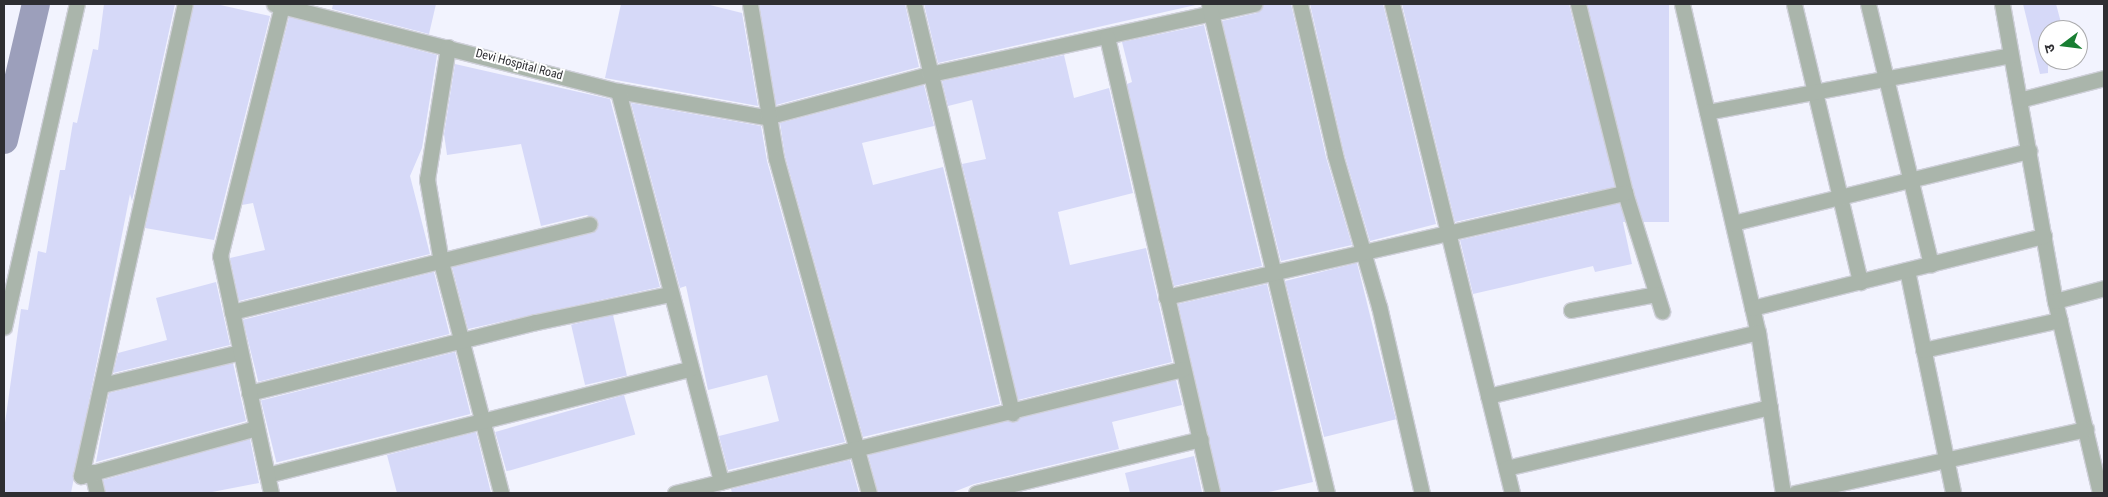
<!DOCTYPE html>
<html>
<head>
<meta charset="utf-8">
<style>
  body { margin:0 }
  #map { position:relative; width:2108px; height:497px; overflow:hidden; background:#f2f3fe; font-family:"Roboto Condensed","Noto Sans Devanagari",sans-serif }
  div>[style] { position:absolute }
  .canal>* { height:28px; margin:-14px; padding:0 14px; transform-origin:14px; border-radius:14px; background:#9c9fbb }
  .building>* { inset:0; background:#d6d9f8; transform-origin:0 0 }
  .roads { filter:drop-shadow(1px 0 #cfd0d9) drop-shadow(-1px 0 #cfd0d9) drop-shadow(0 1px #cfd0d9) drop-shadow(0 -1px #cfd0d9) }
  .street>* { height:15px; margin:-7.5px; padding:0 7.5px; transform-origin:7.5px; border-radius:7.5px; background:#aab5ab }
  span { translate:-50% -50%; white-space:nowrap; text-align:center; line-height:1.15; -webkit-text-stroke:4px #fff; paint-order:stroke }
  .street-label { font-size:12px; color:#2e2e32 }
  .frame { position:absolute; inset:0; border:5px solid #2e2e32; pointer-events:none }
  .north { position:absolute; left:2038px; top:20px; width:50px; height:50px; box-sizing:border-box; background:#fff; border:1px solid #ababad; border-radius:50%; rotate:255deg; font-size:14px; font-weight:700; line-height:20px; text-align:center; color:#2e2e32 }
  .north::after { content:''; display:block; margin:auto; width:18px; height:22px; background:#187e32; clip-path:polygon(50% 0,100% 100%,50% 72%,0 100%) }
</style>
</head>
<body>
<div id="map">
  <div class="canal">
    <div style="left:4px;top:140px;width:140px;rotate:-76.8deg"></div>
  </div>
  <div class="building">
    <div style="clip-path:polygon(104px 4px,175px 4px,132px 201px,130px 194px,71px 493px,4px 493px,4px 430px,21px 309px,28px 310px,38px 251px,46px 253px,60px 170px,65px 170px,73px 122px,77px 123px,93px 49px,98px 50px)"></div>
    <div style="clip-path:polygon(194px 4px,216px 4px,270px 16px,214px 240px,145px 228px)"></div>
    <div style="clip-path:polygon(333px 4px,436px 4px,429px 34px,332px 9px)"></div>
    <div style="clip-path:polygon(621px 4px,706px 4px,742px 13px,758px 106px,605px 78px)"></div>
    <div style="clip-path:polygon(759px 4px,905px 4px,919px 67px,776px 105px)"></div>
    <div style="clip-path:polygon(924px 4px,1200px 4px,938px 63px)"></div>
    <div style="clip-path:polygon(1264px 4px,1291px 4px,1326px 157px,1352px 245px,1281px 261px,1222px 21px,1257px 13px)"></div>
    <div style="clip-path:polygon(1310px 4px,1383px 4px,1436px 224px,1370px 241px,1344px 153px)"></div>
    <div style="clip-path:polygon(1402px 4px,1569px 4px,1614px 186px,1455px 222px)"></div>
    <div style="left:1588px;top:4px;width:81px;height:218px"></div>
    <div style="clip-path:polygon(2023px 4px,2056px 4px,2063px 30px,2048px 30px,2048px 73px,2040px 74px)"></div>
    <div style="clip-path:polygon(289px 17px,437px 55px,422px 148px,410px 176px,430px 254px,239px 301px,230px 258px,265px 250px,253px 203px,242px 205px)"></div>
    <div style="clip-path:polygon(1204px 25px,1262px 266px,1174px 286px,1127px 84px,1132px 82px,1122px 42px)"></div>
    <div style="clip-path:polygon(1064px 55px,1074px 98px,1109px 88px,1133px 193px,1058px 212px,1070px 265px,1146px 248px,1172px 362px,1018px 400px,962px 164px,986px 159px,972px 100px,948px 106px,942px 81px)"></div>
    <div style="clip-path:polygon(455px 64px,610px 99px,660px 287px,468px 329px,452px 267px,591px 233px,598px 222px,587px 215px,541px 226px,521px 144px,447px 155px,444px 134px)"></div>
    <div style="clip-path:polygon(924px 85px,934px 126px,862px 143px,873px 185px,943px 167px,1000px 404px,863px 437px,785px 156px,780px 123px)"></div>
    <div style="clip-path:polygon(631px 103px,761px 126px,767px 161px,845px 442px,728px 470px,719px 436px,779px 421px,767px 375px,708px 390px,686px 286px,680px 288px)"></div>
    <div style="clip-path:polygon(1619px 204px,1632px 264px,1595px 272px,1593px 266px,1473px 294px,1460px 240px)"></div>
    <div style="left:1357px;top:263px;width:161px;height:74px;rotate:76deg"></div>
    <div style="left:434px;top:272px;width:64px;height:197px;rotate:76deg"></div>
    <div style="clip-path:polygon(216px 282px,230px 345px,113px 373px,118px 353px,167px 340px,156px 298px)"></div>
    <div style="clip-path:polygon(1267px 284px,1313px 482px,1264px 493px,1221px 493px,1178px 304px)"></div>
    <div style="left:613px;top:315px;width:62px;height:43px;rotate:77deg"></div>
    <div style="left:455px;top:352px;width:64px;height:200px;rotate:76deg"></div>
    <div style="clip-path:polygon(233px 363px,246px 421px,96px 462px,109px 393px)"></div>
    <div style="clip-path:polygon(1176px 380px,1182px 405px,1112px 422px,1119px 449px,974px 484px,951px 493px,878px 493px,868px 455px)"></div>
    <div style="left:624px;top:395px;width:41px;height:134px;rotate:74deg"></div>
    <div style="clip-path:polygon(476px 432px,491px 493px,397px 493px,387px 455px)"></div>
    <div style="clip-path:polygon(250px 439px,259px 483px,207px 493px,106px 493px,103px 480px)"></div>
    <div style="clip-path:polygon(1194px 456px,1202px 492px,1130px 493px,1125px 473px)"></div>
    <div style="clip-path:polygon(850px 460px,859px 493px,732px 493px,731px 489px)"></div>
  </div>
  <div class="roads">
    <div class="street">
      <div style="left:274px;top:4px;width:355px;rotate:14.2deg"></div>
      <div style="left:618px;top:91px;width:150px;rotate:10deg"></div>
      <div style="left:766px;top:117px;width:170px;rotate:-14.7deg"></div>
      <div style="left:930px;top:74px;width:332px;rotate:-12.2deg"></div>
      <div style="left:750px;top:4px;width:156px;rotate:80.4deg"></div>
      <div style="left:776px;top:158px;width:348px;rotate:74.5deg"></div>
      <div style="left:914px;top:4px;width:421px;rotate:76.5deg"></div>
      <div style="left:1300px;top:4px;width:155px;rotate:76.9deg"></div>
      <div style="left:1335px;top:155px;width:157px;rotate:73.8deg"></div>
      <div style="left:1379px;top:306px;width:192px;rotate:77.1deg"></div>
      <div style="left:1392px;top:4px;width:504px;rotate:76.21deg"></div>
      <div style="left:1578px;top:4px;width:195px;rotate:76deg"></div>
      <div style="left:1625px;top:193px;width:124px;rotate:72.6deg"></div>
      <div style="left:1682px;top:4px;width:337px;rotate:77deg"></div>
      <div style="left:1758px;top:332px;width:163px;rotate:81.2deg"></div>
      <div style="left:1794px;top:4px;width:286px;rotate:76.6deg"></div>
      <div style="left:1868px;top:4px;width:268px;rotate:76.4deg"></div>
      <div style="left:2002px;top:4px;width:302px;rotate:79.9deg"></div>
      <div style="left:2055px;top:301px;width:197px;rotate:76.8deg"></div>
      <div style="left:1209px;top:5px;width:502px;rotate:76.41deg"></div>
      <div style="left:1107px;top:37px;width:468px;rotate:77deg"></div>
      <div style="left:448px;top:47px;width:134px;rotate:99deg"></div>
      <div style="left:427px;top:179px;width:84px;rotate:80.4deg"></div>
      <div style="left:441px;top:262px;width:239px;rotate:75.4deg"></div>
      <div style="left:618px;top:91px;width:404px;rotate:75.2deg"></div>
      <div style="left:2019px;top:100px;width:88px;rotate:-14.5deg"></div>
      <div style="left:1707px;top:112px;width:309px;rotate:-10.6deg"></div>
      <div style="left:1733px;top:223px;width:305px;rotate:-13.7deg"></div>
      <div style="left:1907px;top:270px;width:228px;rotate:78.3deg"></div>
      <div style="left:1166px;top:297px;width:471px;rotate:-12.8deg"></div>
      <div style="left:2055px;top:301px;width:51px;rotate:-14.9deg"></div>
      <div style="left:1752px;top:308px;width:301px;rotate:-13.9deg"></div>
      <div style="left:1571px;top:310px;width:86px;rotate:-10.7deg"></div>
      <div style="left:232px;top:312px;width:368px;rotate:-13.8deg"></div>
      <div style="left:4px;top:327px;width:331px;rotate:-77.3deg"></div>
      <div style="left:1923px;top:350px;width:140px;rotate:-12.4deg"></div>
      <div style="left:102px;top:385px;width:142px;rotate:-13.4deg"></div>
      <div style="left:249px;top:393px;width:296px;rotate:-13.9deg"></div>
      <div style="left:536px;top:322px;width:137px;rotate:-11.8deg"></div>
      <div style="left:1488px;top:396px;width:277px;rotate:-13.3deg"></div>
      <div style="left:1506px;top:468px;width:271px;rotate:-13deg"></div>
      <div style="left:92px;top:472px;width:22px;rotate:77deg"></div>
      <div style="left:267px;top:475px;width:436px;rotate:-14.1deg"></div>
      <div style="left:81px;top:476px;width:483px;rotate:-77.6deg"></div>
      <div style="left:81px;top:476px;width:181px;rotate:-15.3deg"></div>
      <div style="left:271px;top:493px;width:242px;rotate:-102.1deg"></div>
      <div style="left:220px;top:256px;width:259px;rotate:-76.1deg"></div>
      <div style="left:675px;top:493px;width:523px;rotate:-13.72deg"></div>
      <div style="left:976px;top:493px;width:231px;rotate:-13.5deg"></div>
      <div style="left:1795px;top:493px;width:298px;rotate:-12.4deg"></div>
    </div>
  </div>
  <div class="street-label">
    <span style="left:519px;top:65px;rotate:15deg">Devi Hospital Road</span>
  </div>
  <div class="frame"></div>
  <div class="north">उ</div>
</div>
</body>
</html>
